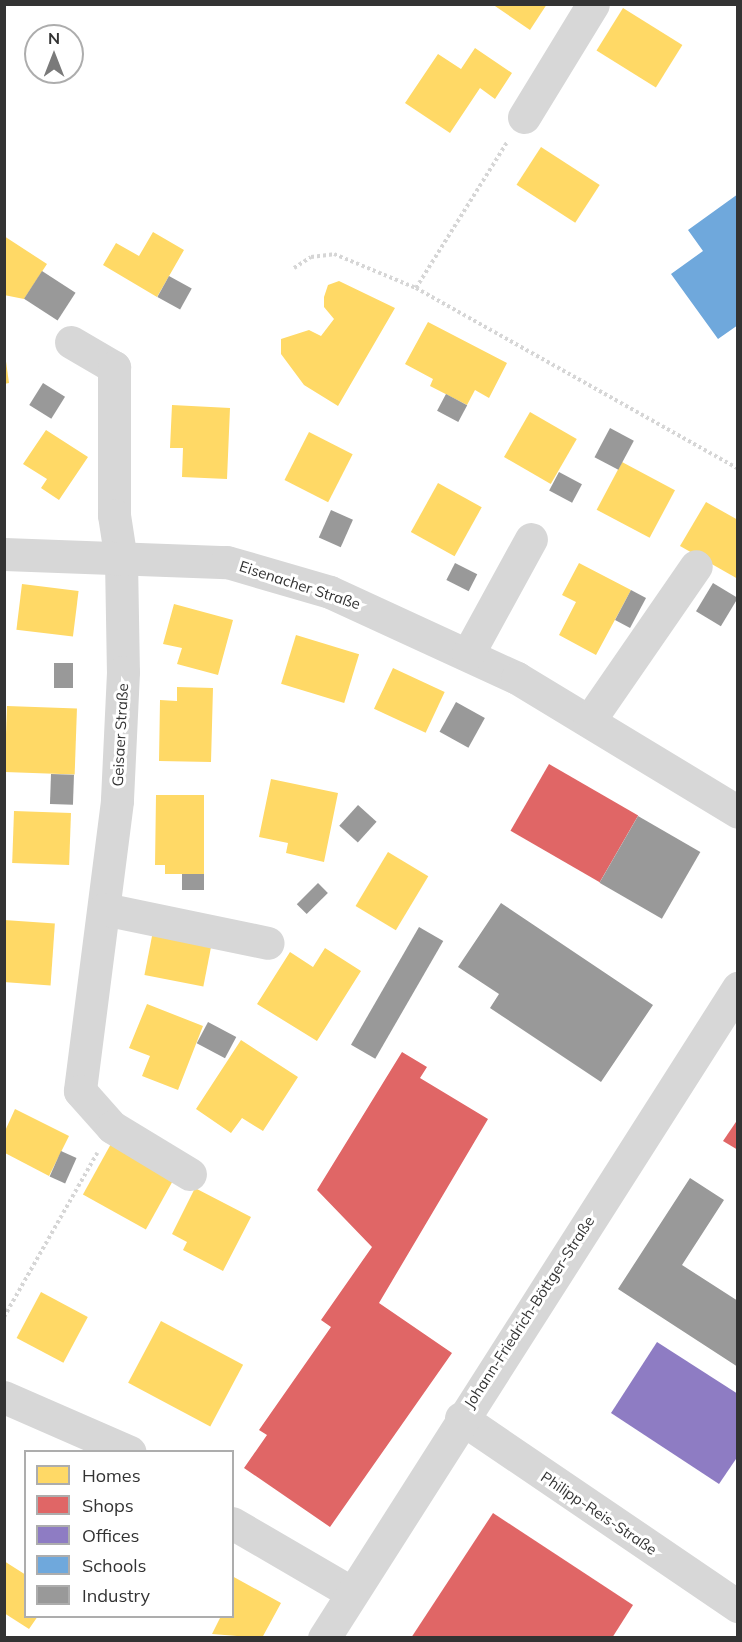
<!DOCTYPE html>
<html>
<head>
<meta charset="utf-8">
<style>
  body { margin:0 }
  #map { position:relative; width:742px; height:1642px; overflow:hidden; background:#fff; font-family:Mulish,sans-serif }
  div>[style] { position:absolute }
  .homes>* { inset:0; background:#ffd966; transform-origin:0 0 }
  .shops>* { inset:0; background:#e06666; transform-origin:0 0 }
  .offices>* { inset:0; background:#8e7cc3 }
  .schools>* { inset:0; background:#6fa8dc }
  .industry>* { inset:0; background:#999; transform-origin:0 0 }
  .path>* { height:4px; margin-top:-2px; transform-origin:0; background:repeating-linear-gradient(90deg,#d6d6d6 0 3px,transparent 0 6px) }
  .minor>* { height:33px; margin:-16.5px; padding:0 16.5px; transform-origin:16.5px; border-radius:16.5px; background:#d7d7d7 }
  span { translate:-50% -50%; white-space:nowrap; text-align:center; line-height:1.15; -webkit-text-stroke:6px #fff; paint-order:stroke }
  .street-label { font-size:15px; color:#333 }
  .frame { position:absolute; inset:0; border:6px solid #333; pointer-events:none }
  .legend { position:absolute; left:24px; top:1450px; width:210px; height:168px; box-sizing:border-box; background:#fff; border:2px solid #adadad; margin:0; padding:8px 10px; list-style:none; font-size:18px; color:#333 }
  .legend li { display:flex; align-items:center; gap:12px; height:30px }
  .legend b { width:30px; border:2px solid #adadad }
  .north { position:absolute; left:24px; top:24px; width:60px; height:60px; box-sizing:border-box; background:#fff; border:2px solid #adadad; border-radius:50%; rotate:0deg; font-size:16px; font-weight:700; line-height:24px; text-align:center; color:#333 }
  .north::after { content:''; display:block; margin:auto; width:21px; height:27px; background:#7a7a7a; clip-path:polygon(50% 0,100% 100%,50% 72%,0 100%) }
</style>
</head>
<body>
<div id="map">
  <div class="homes">
    <div style="clip-path:polygon(492px 4px,547px 4px,530px 30px)"></div>
    <div style="left:623px;top:8px;width:70px;height:50px;rotate:32deg"></div>
    <div style="clip-path:polygon(475px 48px,512px 73px,495px 99px,480px 88px,450px 133px,405px 103px,438px 54px,461px 69px)"></div>
    <div style="left:541px;top:147px;width:70px;height:45px;rotate:33deg"></div>
    <div style="clip-path:polygon(153px 232px,184px 250px,157px 297px,103px 265px,116px 243px,139px 256px)"></div>
    <div style="clip-path:polygon(4px 236px,47px 264px,24px 299px,4px 295px)"></div>
    <div style="clip-path:polygon(339px 281px,395px 308px,338px 406px,304px 385px,281px 354px,281px 339px,309px 330px,321px 336px,334px 319px,324px 307px,324px 297px,328px 285px)"></div>
    <div style="clip-path:polygon(428px 322px,507px 363px,489px 398px,475px 390px,467px 405px,430px 386px,433px 379px,405px 364px)"></div>
    <div style="clip-path:polygon(4px 347px,9px 383px,4px 384px)"></div>
    <div style="clip-path:polygon(172px 405px,230px 408px,227px 479px,182px 477px,183px 448px,170px 448px)"></div>
    <div style="left:530px;top:412px;width:54px;height:52px;rotate:30deg"></div>
    <div style="clip-path:polygon(46px 430px,88px 457px,59px 500px,41px 488px,47px 479px,23px 464px)"></div>
    <div style="left:309px;top:432px;width:49px;height:54px;rotate:27deg"></div>
    <div style="left:622px;top:462px;width:60px;height:54px;rotate:28deg"></div>
    <div style="left:438px;top:483px;width:50px;height:56px;rotate:29deg"></div>
    <div style="clip-path:polygon(706px 502px,738px 520px,738px 579px,680px 546px)"></div>
    <div style="clip-path:polygon(579px 563px,631px 590px,596px 655px,559px 635px,576px 602px,562px 595px)"></div>
    <div style="left:22px;top:584px;width:57px;height:46px;rotate:7deg"></div>
    <div style="clip-path:polygon(174px 604px,233px 620px,218px 675px,177px 664px,182px 648px,163px 644px)"></div>
    <div style="left:296px;top:635px;width:66px;height:51px;rotate:17deg"></div>
    <div style="left:393px;top:668px;width:57px;height:45px;rotate:25deg"></div>
    <div style="clip-path:polygon(177px 687px,213px 688px,211px 762px,159px 761px,160px 700px,177px 701px)"></div>
    <div style="left:7px;top:706px;width:70px;height:66px;rotate:2deg"></div>
    <div style="clip-path:polygon(271px 779px,338px 793px,324px 862px,286px 853px,288px 843px,259px 837px)"></div>
    <div style="clip-path:polygon(156px 795px,204px 795px,204px 874px,165px 874px,165px 865px,155px 865px)"></div>
    <div style="left:14px;top:811px;width:57px;height:52px;rotate:2deg"></div>
    <div style="left:388px;top:852px;width:47px;height:63px;rotate:31deg"></div>
    <div style="left:4px;top:920px;width:51px;height:62px;rotate:4deg"></div>
    <div style="left:154px;top:926px;width:60px;height:50px;rotate:11deg"></div>
    <div style="clip-path:polygon(325px 948px,361px 971px,317px 1041px,257px 1004px,290px 952px,313px 967px)"></div>
    <div style="clip-path:polygon(147px 1004px,203px 1026px,178px 1090px,142px 1076px,150px 1056px,129px 1048px)"></div>
    <div style="clip-path:polygon(241px 1040px,298px 1077px,263px 1131px,242px 1118px,231px 1133px,196px 1109px)"></div>
    <div style="clip-path:polygon(15px 1109px,69px 1136px,49px 1176px,5px 1153px,5px 1131px)"></div>
    <div style="left:112px;top:1142px;width:72px;height:60px;rotate:29deg"></div>
    <div style="clip-path:polygon(195px 1188px,251px 1217px,223px 1271px,183px 1250px,187px 1242px,172px 1234px)"></div>
    <div style="left:41px;top:1292px;width:53px;height:52px;rotate:28deg"></div>
    <div style="left:161px;top:1321px;width:93px;height:70px;rotate:28deg"></div>
    <div style="clip-path:polygon(4px 1561px,26px 1575px,26px 1616px,38px 1616px,29px 1629px,4px 1613px)"></div>
    <div style="clip-path:polygon(232px 1576px,281px 1603px,262px 1638px,212px 1634px,221px 1616px,232px 1616px)"></div>
  </div>
  <div class="shops">
    <div style="left:549px;top:764px;width:103px;height:77px;rotate:30deg"></div>
    <div style="clip-path:polygon(402px 1052px,427px 1067px,420px 1078px,488px 1119px,379px 1303px,452px 1353px,330px 1527px,244px 1468px,267px 1435px,259px 1430px,331px 1327px,321px 1320px,372px 1247px,317px 1190px)"></div>
    <div style="clip-path:polygon(738px 1119px,738px 1150px,723px 1141px)"></div>
    <div style="clip-path:polygon(493px 1513px,633px 1605px,612px 1638px,411px 1638px)"></div>
  </div>
  <div class="offices">
    <div style="clip-path:polygon(657px 1342px,738px 1394px,738px 1456px,719px 1484px,611px 1413px)"></div>
  </div>
  <div class="schools">
    <div style="clip-path:polygon(738px 194px,738px 325px,718px 339px,671px 274px,703px 251px,688px 230px)"></div>
  </div>
  <div class="industry">
    <div style="left:42px;top:271px;width:40px;height:33px;rotate:33deg"></div>
    <div style="left:169px;top:276px;width:26px;height:24px;rotate:29deg"></div>
    <div style="left:43px;top:383px;width:26px;height:26px;rotate:32deg"></div>
    <div style="left:446px;top:394px;width:24px;height:19px;rotate:28deg"></div>
    <div style="left:610px;top:428px;width:27px;height:33px;rotate:28deg"></div>
    <div style="left:559px;top:472px;width:26px;height:21px;rotate:28deg"></div>
    <div style="left:331px;top:510px;width:24px;height:30px;rotate:24deg"></div>
    <div style="left:455px;top:563px;width:25px;height:19px;rotate:27deg"></div>
    <div style="left:713px;top:583px;width:29px;height:33px;rotate:31deg"></div>
    <div style="left:631px;top:590px;width:17px;height:34px;rotate:28deg"></div>
    <div style="left:54px;top:663px;width:19px;height:25px"></div>
    <div style="left:456px;top:702px;width:33px;height:34px;rotate:29deg"></div>
    <div style="left:51px;top:774px;width:23px;height:30px;rotate:2deg"></div>
    <div style="left:358px;top:805px;width:25px;height:28px;rotate:42deg"></div>
    <div style="left:638px;top:816px;width:72px;height:77px;rotate:30deg"></div>
    <div style="left:182px;top:874px;width:22px;height:16px"></div>
    <div style="left:318px;top:883px;width:14px;height:30px;rotate:45deg"></div>
    <div style="clip-path:polygon(501px 903px,653px 1005px,601px 1082px,490px 1008px,499px 994px,458px 967px)"></div>
    <div style="left:419px;top:927px;width:28px;height:136px;rotate:30deg"></div>
    <div style="left:208px;top:1022px;width:32px;height:24px;rotate:28deg"></div>
    <div style="left:61px;top:1151px;width:17px;height:28px;rotate:24deg"></div>
    <div style="clip-path:polygon(690px 1178px,724px 1200px,682px 1265px,738px 1301px,738px 1367px,618px 1289px)"></div>
  </div>
  <div class="path">
    <div style="left:294px;top:268px;width:20px;rotate:-33deg"></div>
    <div style="left:311px;top:257px;width:23px;rotate:-7deg"></div>
    <div style="left:334px;top:254px;width:89px;rotate:22.5deg"></div>
    <div style="left:416px;top:288px;width:369px;rotate:29.3deg"></div>
    <div style="left:416px;top:288px;width:173px;rotate:-58deg"></div>
    <div style="left:4px;top:1317px;width:189px;rotate:-60.4deg"></div>
  </div>
  <div class="minor">
    <div style="left:524px;top:117px;width:132px;rotate:-58.6deg"></div>
    <div style="left:71px;top:342px;width:50px;rotate:30.2deg"></div>
    <div style="left:114px;top:367px;width:148px;rotate:90deg"></div>
    <div style="left:114px;top:515px;width:46px;rotate:81.2deg"></div>
    <div style="left:121px;top:560px;width:112px;rotate:89deg"></div>
    <div style="left:123px;top:672px;width:129px;rotate:92.7deg"></div>
    <div style="left:117px;top:801px;width:292px;rotate:97.3deg"></div>
    <div style="left:80px;top:1091px;width:48px;rotate:48.4deg"></div>
    <div style="left:112px;top:1127px;width:91px;rotate:31.1deg"></div>
    <div style="left:4px;top:554px;width:223px;rotate:2.1deg"></div>
    <div style="left:227px;top:562px;width:107px;rotate:16.2deg"></div>
    <div style="left:330px;top:592px;width:206px;rotate:24.7deg"></div>
    <div style="left:517px;top:678px;width:258px;rotate:31.2deg"></div>
    <div style="left:468px;top:654px;width:131px;rotate:-61.3deg"></div>
    <div style="left:589px;top:721px;width:188px;rotate:-55.4deg"></div>
    <div style="left:104px;top:909px;width:167px;rotate:11.7deg"></div>
    <div style="left:4px;top:1397px;width:137px;rotate:23.6deg"></div>
    <div style="left:461px;top:1418px;width:335px;rotate:34.2deg"></div>
    <div style="left:232px;top:1523px;width:135px;rotate:30.2deg"></div>
    <div style="left:324px;top:1638px;width:771px;rotate:-57.51deg"></div>
  </div>
  <div class="street-label">
    <span style="left:300px;top:585px;rotate:18deg">Eisenacher Straße</span>
    <span style="left:120px;top:735px;rotate:-87deg">Geisaer Straße</span>
    <span style="left:529px;top:1312px;rotate:-57deg">Johann-Friedrich-Böttger-Straße</span>
    <span style="left:599px;top:1513px;rotate:34deg">Philipp-Reis-Straße</span>
  </div>
  <div class="frame"></div>
  <ul class="legend">
  <li><b style="height:16px;background:#ffd966"></b>Homes</li>
  <li><b style="height:16px;background:#e06666"></b>Shops</li>
  <li><b style="height:16px;background:#8e7cc3"></b>Offices</li>
  <li><b style="height:16px;background:#6fa8dc"></b>Schools</li>
  <li><b style="height:16px;background:#999"></b>Industry</li>
  </ul>
  <div class="north">N</div>
</div>
</body>
</html>
